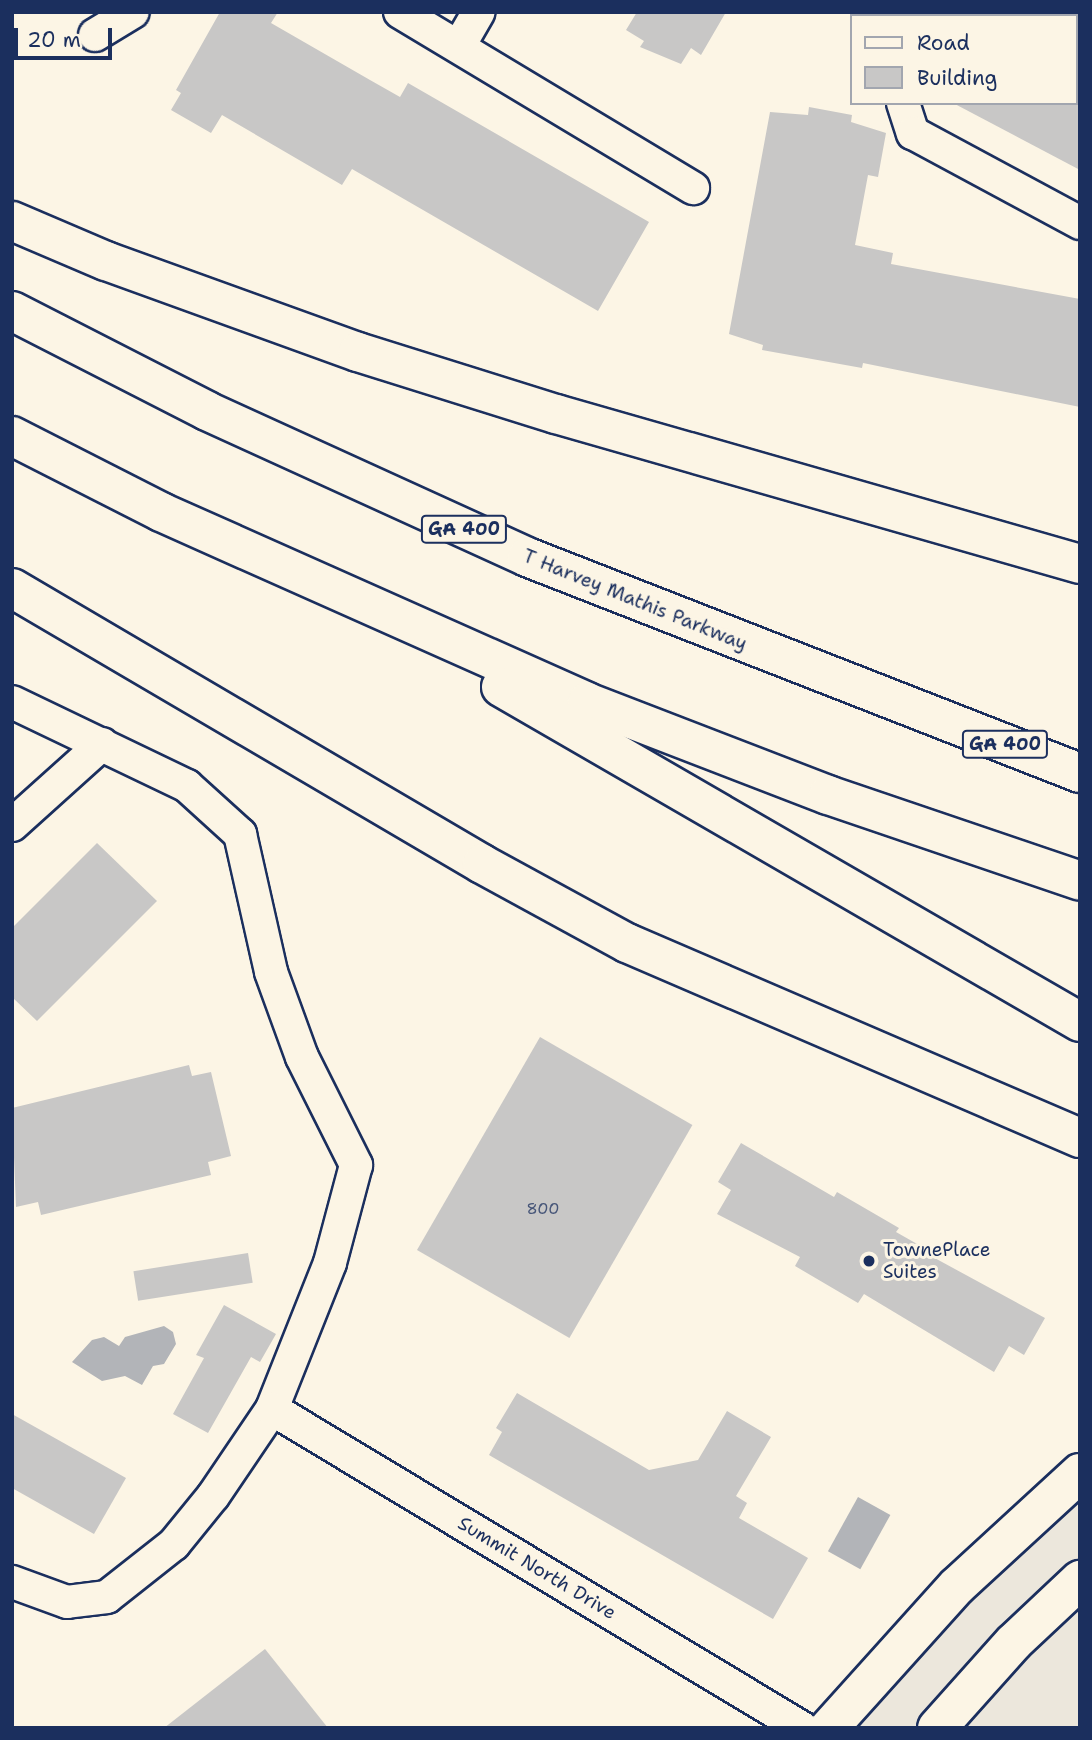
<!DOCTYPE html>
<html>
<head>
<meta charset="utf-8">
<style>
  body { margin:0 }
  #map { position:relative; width:1092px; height:1740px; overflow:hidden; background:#fcf5e5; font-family:"Shantell Sans",sans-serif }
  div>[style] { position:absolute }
  .built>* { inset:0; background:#ece7dc }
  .water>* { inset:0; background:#b2b4b8; transform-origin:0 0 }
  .building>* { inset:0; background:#c8c7c6; transform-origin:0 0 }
  .roads { filter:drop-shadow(2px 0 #1b2f5e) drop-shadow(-2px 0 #1b2f5e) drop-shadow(0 2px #1b2f5e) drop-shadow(0 -2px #1b2f5e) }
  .street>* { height:32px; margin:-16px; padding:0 16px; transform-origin:16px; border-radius:16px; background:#fcf5e5 }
  .secondary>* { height:38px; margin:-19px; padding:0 19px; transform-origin:19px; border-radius:19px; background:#fcf5e5 }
  .highway>* { height:38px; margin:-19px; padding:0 19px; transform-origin:19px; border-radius:19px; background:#fcf5e5 }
  .dots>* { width:19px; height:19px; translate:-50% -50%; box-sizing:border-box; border:4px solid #fcf5e5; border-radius:50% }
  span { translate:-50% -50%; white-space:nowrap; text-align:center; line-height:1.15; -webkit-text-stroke:6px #fcf5e5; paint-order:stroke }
  .number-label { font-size:16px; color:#465578 }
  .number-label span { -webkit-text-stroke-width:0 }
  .shield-label span { padding:2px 5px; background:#fcf5e5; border:2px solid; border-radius:5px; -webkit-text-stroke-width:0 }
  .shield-label { font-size:18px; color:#1b2f5e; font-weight:700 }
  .street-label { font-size:19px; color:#1b2f5e }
  .poi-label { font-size:19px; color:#1b2f5e }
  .left { translate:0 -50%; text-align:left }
  .frame { position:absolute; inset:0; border:14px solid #1b2f5e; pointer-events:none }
  .legend { position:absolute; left:850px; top:14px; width:228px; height:91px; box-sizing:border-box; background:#fcf5e5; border:2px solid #a2a6af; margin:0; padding:9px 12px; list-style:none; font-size:21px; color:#1b2f5e }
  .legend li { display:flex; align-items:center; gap:14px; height:35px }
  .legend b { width:35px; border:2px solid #a2a6af }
  .scale { position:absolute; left:14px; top:28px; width:98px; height:32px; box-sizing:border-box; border:4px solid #1b2f5e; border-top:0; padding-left:9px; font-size:21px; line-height:24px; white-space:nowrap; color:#1b2f5e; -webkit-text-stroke:5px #fcf5e5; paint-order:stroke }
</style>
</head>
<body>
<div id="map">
  <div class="built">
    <div style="clip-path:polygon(1080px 1471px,1080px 1728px,857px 1728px,1067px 1484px)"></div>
  </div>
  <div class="water">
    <div style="clip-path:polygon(164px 1326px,173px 1332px,176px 1344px,164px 1364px,153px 1366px,142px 1385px,125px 1376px,102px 1381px,72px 1362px,92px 1340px,104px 1337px,119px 1346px,125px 1337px)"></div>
    <div style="left:858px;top:1497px;width:37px;height:62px;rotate:29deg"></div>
  </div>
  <div class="building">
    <div style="clip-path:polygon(220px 12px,278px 12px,271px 23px,370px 80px,400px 97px,408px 83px,649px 222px,598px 311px,352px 169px,342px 185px,222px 115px,211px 133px,171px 110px,181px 93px,176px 90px)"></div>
    <div style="clip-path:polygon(637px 12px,726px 12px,701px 55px,691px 48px,681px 64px,640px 47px,644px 41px,626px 30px)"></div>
    <div style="clip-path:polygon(953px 103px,1080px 103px,1080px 170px)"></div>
    <div style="clip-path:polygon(809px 107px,852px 115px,851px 122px,886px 133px,878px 177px,868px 175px,855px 245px,893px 253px,891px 264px,1080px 299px,1080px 407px,863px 363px,862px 368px,762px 350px,763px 345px,729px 334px,770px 112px,808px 115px)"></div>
    <div style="clip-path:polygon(97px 843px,157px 901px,37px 1021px,12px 997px,12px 928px)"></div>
    <div style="left:540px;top:1037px;width:176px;height:246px;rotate:30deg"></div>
    <div style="clip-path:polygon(189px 1065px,192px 1076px,211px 1072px,231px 1156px,208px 1162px,211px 1175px,41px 1215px,38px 1202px,16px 1207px,12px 1108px)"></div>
    <div style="clip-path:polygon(741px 1143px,834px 1197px,837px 1192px,899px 1228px,896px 1232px,933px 1253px,931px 1256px,1045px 1318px,1024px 1355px,1009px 1346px,994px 1372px,864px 1294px,858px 1303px,795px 1266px,800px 1257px,717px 1214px,731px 1190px,718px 1182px)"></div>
    <div style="left:248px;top:1253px;width:30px;height:116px;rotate:81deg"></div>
    <div style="clip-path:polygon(224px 1305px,276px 1334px,260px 1362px,251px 1357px,208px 1433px,173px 1414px,204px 1358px,196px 1355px)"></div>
    <div style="clip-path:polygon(517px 1393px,649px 1470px,698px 1460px,727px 1411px,771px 1437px,736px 1496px,747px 1503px,739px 1518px,808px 1558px,773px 1619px,489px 1455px,502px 1432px,496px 1428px)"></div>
    <div style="clip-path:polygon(12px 1414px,126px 1478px,94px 1534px,12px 1488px)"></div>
    <div style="clip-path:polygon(265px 1649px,328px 1728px,164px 1728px)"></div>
  </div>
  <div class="roads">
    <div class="street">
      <div style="left:400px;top:12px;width:342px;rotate:31deg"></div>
      <div style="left:887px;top:16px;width:4px;rotate:-76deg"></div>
      <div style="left:95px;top:35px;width:44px;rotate:-31.2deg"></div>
      <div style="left:459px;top:46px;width:39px;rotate:-60deg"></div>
      <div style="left:903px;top:103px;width:32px;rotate:72deg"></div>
      <div style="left:913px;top:133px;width:190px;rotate:28.3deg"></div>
      <div style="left:12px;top:702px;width:194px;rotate:25.6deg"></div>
      <div style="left:187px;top:786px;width:72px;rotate:42.2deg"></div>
      <div style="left:240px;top:834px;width:141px;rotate:77.3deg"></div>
      <div style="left:271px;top:972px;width:90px;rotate:70deg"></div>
      <div style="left:302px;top:1057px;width:121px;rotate:63.4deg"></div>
      <div style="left:356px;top:1165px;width:101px;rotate:104.9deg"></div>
      <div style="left:330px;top:1263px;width:157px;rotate:111.7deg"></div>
      <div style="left:272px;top:1409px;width:105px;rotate:124.1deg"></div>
      <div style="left:213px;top:1496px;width:62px;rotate:129.1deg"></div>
      <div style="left:174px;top:1544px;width:85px;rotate:141.7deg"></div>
      <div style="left:107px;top:1597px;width:40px;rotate:172.9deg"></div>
      <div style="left:67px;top:1602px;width:59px;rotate:-160deg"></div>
      <div style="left:12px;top:825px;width:121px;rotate:-42deg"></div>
      <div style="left:272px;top:1409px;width:619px;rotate:31.04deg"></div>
    </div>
    <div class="secondary">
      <div style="left:829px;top:1728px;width:191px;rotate:-48deg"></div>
      <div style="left:957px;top:1586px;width:167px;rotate:-42.6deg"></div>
      <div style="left:937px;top:1728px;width:115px;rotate:-48.2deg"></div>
      <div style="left:1014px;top:1642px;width:91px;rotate:-43.2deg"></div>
    </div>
    <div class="highway">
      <div style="left:12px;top:221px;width:102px;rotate:23.1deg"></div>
      <div style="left:106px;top:261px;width:268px;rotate:19.9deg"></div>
      <div style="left:358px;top:352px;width:207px;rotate:17.4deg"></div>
      <div style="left:556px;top:414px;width:545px;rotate:15.97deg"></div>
      <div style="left:12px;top:311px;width:219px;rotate:27.1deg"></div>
      <div style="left:207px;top:411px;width:352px;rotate:24.5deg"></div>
      <div style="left:527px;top:557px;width:594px;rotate:21.34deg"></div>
      <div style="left:12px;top:436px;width:167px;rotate:27deg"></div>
      <div style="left:161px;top:512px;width:466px;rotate:24deg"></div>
      <div style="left:587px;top:702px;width:258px;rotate:21.1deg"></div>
      <div style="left:828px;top:795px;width:266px;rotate:18.8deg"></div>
      <div style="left:12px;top:588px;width:545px;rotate:30.42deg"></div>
      <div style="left:482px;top:864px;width:165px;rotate:28.6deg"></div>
      <div style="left:627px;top:943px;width:493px;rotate:23.3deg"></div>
      <div style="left:501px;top:687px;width:669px;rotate:30.05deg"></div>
    </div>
  </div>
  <div class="dots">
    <div style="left:869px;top:1261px;background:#1b2f5e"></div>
  </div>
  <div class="number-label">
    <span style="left:543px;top:1209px">800</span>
  </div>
  <div class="shield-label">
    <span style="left:464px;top:529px">GA 400</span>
    <span style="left:1005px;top:744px">GA 400</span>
  </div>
  <div class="street-label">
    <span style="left:635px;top:600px;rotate:22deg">T Harvey Mathis Parkway</span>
    <span style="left:537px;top:1568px;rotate:31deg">Summit North Drive</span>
  </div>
  <div class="poi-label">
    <span class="left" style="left:883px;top:1261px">TownePlace<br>Suites</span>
  </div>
  <div class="frame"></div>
  <ul class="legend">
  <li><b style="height:9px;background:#fcf5e5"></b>Road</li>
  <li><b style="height:19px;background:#c8c7c6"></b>Building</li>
  </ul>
  <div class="scale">20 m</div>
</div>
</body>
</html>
